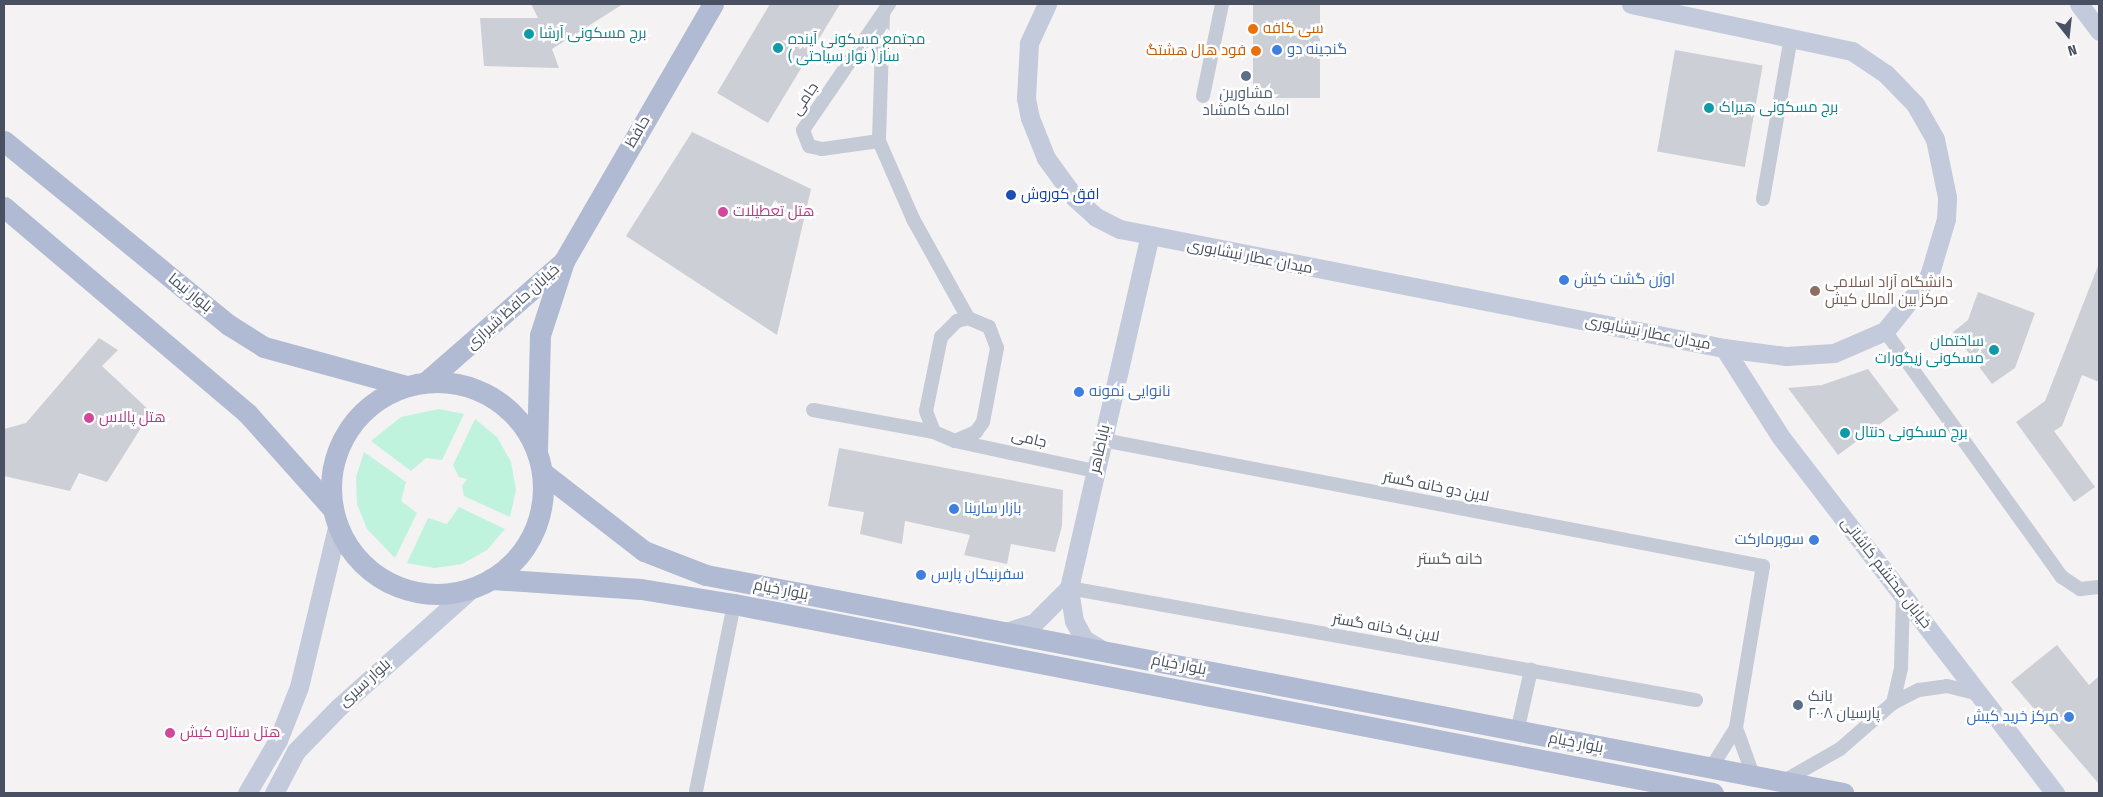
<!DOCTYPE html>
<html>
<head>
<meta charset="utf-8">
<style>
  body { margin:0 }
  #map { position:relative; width:2103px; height:797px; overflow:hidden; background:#f4f2f2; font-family:"Fira Sans Condensed",Cairo,sans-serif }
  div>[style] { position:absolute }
  .green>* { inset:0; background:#bff3de }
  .building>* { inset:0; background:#cdcfd7; transform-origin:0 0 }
  .street>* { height:14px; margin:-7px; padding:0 7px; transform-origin:7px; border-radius:7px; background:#c5cad7 }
  .secondary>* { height:19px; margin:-9.5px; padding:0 9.5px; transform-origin:9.5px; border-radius:9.5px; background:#c3cadb }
  .primary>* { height:21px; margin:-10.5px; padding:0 10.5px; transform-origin:10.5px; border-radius:10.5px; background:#b0bad2 }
  .primary>.ring { margin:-10.5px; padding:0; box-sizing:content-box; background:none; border:21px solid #b0bad2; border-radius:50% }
  .dots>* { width:14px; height:14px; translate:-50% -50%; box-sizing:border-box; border:2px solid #fff; border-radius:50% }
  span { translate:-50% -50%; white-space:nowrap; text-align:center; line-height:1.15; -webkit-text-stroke:5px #fff; paint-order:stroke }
  .food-label { font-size:15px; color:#c56008 }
  .left { translate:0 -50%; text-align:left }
  .right { translate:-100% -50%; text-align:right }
  .culture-label { font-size:15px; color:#0d838f }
  .shop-label { font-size:15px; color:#366cbe }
  .service-label { font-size:15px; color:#4e5e75 }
  .street-label { font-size:15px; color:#485061 }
  .transit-label { font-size:15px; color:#164399 }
  .hotel-label { font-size:15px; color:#b23c85 }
  .education-label { font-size:15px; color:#785e54 }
  .neighbourhood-label { font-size:16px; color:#5d6067 }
  .frame { position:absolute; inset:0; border:5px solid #485061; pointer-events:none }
  .north { position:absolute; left:2043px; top:10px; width:50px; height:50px; -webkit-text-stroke:4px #fff; paint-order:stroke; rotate:164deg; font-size:14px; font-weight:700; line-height:20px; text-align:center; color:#485061 }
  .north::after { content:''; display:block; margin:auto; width:18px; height:22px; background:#485061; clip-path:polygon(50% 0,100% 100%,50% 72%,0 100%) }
</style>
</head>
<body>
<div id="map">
  <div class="green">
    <div style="clip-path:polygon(439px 409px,464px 414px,442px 460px,426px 458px,411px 471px,371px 441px,401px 417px)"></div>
    <div style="clip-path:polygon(475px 419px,497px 437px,511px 462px,516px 490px,510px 517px,464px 496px,462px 486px,467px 479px,459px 477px,453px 465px)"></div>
    <div style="clip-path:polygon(364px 452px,406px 482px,401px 501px,417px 513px,395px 558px,367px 529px,357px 504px,356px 477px)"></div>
    <div style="clip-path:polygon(459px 507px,505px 529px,487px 550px,462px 564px,434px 568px,407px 563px,428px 518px,447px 524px)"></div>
  </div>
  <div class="building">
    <div style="clip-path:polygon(531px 4px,623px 4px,552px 49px,559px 68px,484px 66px,480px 18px,538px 18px)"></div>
    <div style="clip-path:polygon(770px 4px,840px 4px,768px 123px,717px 93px)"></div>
    <div style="left:1253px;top:4px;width:67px;height:94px"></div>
    <div style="left:1675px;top:50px;width:89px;height:103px;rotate:10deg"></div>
    <div style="clip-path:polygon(692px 132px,811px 189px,777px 335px,626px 236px)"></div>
    <div style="clip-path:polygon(2098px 266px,2099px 382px,2082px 375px,2062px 426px,2054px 431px,2095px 487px,2074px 502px,2016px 422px,2045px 401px)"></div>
    <div style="clip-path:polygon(1978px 292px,2035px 313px,2015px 368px,1992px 384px,1953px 332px,1968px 320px)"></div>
    <div style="clip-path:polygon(99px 338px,118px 350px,102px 366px,151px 412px,107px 482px,79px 473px,70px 491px,4px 476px,4px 429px,26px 423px)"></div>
    <div style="clip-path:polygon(1868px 369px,1899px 410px,1838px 455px,1788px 388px,1822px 385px)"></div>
    <div style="clip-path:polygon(839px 448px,1063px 490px,1062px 526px,1055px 552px,1011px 544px,1007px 564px,964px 555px,970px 535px,905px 521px,902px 544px,860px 534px,864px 512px,828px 506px)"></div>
    <div style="clip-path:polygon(2057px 645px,2089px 685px,2099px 676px,2099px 784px,2011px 682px)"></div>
  </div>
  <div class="street">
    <div style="left:883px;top:13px;width:128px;rotate:91.8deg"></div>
    <div style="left:879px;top:141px;width:85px;rotate:66.4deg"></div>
    <div style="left:913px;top:219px;width:113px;rotate:60.9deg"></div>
    <div style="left:1203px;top:96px;width:94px;rotate:-78.3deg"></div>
    <div style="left:879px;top:141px;width:58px;rotate:172deg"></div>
    <div style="left:822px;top:149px;width:13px;rotate:-167deg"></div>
    <div style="left:809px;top:146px;width:17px;rotate:-111deg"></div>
    <div style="left:803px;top:130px;width:153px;rotate:-55.7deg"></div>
    <div style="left:1763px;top:199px;width:164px;rotate:-80.2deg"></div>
    <div style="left:968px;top:318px;width:23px;rotate:23deg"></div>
    <div style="left:989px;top:327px;width:22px;rotate:69deg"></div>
    <div style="left:997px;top:348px;width:75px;rotate:100.7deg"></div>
    <div style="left:983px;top:422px;width:12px;rotate:125deg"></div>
    <div style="left:976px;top:432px;width:23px;rotate:157deg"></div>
    <div style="left:955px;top:441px;width:23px;rotate:-157deg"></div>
    <div style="left:934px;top:432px;width:22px;rotate:-111deg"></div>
    <div style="left:926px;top:411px;width:76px;rotate:-78.5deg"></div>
    <div style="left:941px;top:337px;width:23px;rotate:-45deg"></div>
    <div style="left:957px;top:321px;width:11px;rotate:-15deg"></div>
    <div style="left:1885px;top:331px;width:303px;rotate:54.3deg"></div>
    <div style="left:2062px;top:577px;width:22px;rotate:34deg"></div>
    <div style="left:2080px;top:589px;width:19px;rotate:-6deg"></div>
    <div style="left:813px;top:410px;width:123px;rotate:10.3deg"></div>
    <div style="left:1103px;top:440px;width:672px;rotate:10.81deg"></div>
    <div style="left:1763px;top:566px;width:164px;rotate:99.5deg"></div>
    <div style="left:1736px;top:728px;width:47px;rotate:122deg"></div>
    <div style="left:955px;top:441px;width:143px;rotate:12.1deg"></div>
    <div style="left:1069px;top:588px;width:637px;rotate:10.13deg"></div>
    <div style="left:1893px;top:703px;width:36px;rotate:-77deg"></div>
    <div style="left:1901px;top:668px;width:73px;rotate:-88.4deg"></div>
    <div style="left:1736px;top:728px;width:50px;rotate:70.1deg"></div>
    <div style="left:1517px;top:732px;width:64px;rotate:-77.3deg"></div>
    <div style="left:1782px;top:782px;width:67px;rotate:-29.6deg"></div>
    <div style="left:1840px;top:749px;width:70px;rotate:-41deg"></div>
    <div style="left:1893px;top:703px;width:29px;rotate:-27deg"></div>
    <div style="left:1919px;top:690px;width:28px;rotate:-8deg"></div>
    <div style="left:1947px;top:686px;width:34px;rotate:14deg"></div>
    <div style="left:696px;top:791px;width:191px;rotate:-78.5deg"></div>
  </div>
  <div class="secondary">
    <div style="left:1047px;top:4px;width:43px;rotate:114.8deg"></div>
    <div style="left:1029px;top:43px;width:55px;rotate:93.1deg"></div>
    <div style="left:1026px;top:98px;width:20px;rotate:79deg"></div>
    <div style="left:1030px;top:118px;width:43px;rotate:68.2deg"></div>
    <div style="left:1046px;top:158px;width:49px;rotate:54.1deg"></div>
    <div style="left:1075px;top:198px;width:28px;rotate:42deg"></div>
    <div style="left:1096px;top:217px;width:27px;rotate:27deg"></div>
    <div style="left:1120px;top:229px;width:616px;rotate:11.15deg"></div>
    <div style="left:1724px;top:348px;width:63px;rotate:7.4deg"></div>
    <div style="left:1786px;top:356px;width:48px;rotate:-3.6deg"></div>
    <div style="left:1834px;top:353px;width:56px;rotate:-23.3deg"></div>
    <div style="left:1885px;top:331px;width:70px;rotate:-51.3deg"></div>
    <div style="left:1929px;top:276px;width:59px;rotate:-73.4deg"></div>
    <div style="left:1946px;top:219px;width:22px;rotate:-87deg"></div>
    <div style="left:1947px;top:197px;width:59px;rotate:-101.7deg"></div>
    <div style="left:1935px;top:139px;width:40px;rotate:-119.7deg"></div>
    <div style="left:1915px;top:104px;width:42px;rotate:-134deg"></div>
    <div style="left:1886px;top:74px;width:41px;rotate:-145.9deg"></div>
    <div style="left:1852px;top:51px;width:226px;rotate:-168deg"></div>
    <div style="left:2079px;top:4px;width:34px;rotate:53deg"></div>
    <div style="left:1724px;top:348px;width:104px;rotate:57.5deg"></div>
    <div style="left:1780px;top:436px;width:451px;rotate:52.4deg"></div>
    <div style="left:1006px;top:632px;width:29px;rotate:-18deg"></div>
    <div style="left:1034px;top:623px;width:49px;rotate:-45deg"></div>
    <div style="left:1102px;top:650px;width:21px;rotate:-149deg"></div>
    <div style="left:1084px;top:639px;width:21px;rotate:-119deg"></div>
    <div style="left:1074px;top:621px;width:33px;rotate:-99deg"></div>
    <div style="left:1069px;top:588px;width:359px;rotate:-77.1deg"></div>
    <div style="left:247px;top:793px;width:61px;rotate:-59.7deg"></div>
    <div style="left:278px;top:740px;width:57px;rotate:-68.4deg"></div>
    <div style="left:299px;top:687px;width:164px;rotate:-76.6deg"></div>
    <div style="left:274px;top:793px;width:47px;rotate:-62.4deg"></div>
    <div style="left:296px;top:751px;width:62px;rotate:-45.7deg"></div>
    <div style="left:339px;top:707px;width:178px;rotate:-41.8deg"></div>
  </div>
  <div class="primary">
    <div style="left:4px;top:141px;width:291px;rotate:39.3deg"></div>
    <div style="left:229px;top:325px;width:41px;rotate:32.2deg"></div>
    <div style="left:264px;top:347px;width:148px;rotate:15.3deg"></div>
    <div style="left:4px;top:207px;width:319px;rotate:40.3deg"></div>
    <div style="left:247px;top:413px;width:127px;rotate:48.2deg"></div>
    <div class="ring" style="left:331px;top:382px;width:191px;height:191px"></div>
    <div style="left:426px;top:382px;width:181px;rotate:-41.2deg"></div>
    <div style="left:537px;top:450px;width:115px;rotate:-88.5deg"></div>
    <div style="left:540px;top:335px;width:78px;rotate:-72deg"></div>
    <div style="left:564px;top:261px;width:297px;rotate:-59.9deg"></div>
    <div style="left:542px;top:472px;width:129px;rotate:37.8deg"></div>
    <div style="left:644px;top:551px;width:66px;rotate:21.2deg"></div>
    <div style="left:706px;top:575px;width:1158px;rotate:10.85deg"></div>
    <div style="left:491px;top:579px;width:150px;rotate:3.8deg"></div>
    <div style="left:641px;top:589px;width:94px;rotate:9.2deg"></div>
    <div style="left:734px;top:604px;width:997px;rotate:10.93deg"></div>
  </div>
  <div class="dots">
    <div style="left:1253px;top:29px;background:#e8710a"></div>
    <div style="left:529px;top:34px;background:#0f9aa8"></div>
    <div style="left:778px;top:48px;background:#0f9aa8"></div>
    <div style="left:1277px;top:50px;background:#3f7fe0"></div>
    <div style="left:1256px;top:51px;background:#e8710a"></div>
    <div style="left:1246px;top:76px;background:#5c6f8a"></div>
    <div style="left:1709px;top:108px;background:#0f9aa8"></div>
    <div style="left:1011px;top:195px;background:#1a4fb4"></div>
    <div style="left:723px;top:212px;background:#d1479c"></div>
    <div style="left:1564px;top:280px;background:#3f7fe0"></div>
    <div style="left:1815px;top:291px;background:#8d6e63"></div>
    <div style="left:1994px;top:350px;background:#0f9aa8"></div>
    <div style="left:1079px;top:392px;background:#3f7fe0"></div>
    <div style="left:89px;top:418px;background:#d1479c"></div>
    <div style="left:1845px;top:433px;background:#0f9aa8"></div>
    <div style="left:954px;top:509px;background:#3f7fe0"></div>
    <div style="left:1814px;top:540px;background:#3f7fe0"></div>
    <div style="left:921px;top:575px;background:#3f7fe0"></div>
    <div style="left:1798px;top:705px;background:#5c6f8a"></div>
    <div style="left:2069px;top:717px;background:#3f7fe0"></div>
    <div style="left:170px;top:733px;background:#d1479c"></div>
  </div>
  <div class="food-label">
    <span class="left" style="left:1263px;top:29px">سی کافه</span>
    <span class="right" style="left:1246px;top:51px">فود هال هشتگ</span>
  </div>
  <div class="culture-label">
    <span class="left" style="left:539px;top:34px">برج مسکونی آرشا</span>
    <span class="left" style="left:788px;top:48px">مجتمع مسکونی آینده<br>ساز ( نوار سیاحتی )</span>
    <span class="left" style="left:1719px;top:108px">برج مسکونی هیراک</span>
    <span class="right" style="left:1984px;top:350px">ساختمان<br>مسکونی زیگورات</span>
    <span class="left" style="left:1855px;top:433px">برج مسکونی دنتال</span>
  </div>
  <div class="shop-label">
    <span class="left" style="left:1287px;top:50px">گنجینه دو</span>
    <span class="left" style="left:1574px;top:280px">اوژن گشت كيش</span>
    <span class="left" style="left:1089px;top:392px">نانوایی نمونه</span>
    <span class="left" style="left:964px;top:509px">بازار سارینا</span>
    <span class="right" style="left:1804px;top:540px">سوپرمارکت</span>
    <span class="left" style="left:931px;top:575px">سفرنیکان پارس</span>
    <span class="right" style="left:2059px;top:717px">مرکز خرید کیش</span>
  </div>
  <div class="service-label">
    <span style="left:1246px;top:102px">مشاورین<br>املاک کامشاد</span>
    <span class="left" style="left:1808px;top:705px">بانک<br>پارسیان ۲۰۰۸</span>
  </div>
  <div class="street-label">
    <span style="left:805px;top:99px;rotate:-56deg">جامی</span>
    <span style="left:638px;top:132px;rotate:-60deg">حافظ</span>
    <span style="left:1250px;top:257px;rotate:11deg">میدان عطار نیشابوری</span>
    <span style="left:190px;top:293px;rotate:39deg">بلوار نیما</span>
    <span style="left:513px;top:307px;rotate:-42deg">خیابان حافظ شیرازی</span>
    <span style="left:1648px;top:333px;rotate:11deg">میدان عطار نیشابوری</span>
    <span style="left:1029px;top:439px;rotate:13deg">جامی</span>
    <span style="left:1100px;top:449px;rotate:-77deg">باباطاهر</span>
    <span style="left:1436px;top:487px;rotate:11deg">لاین دو خانه گستر</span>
    <span style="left:1886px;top:573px;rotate:52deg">خیابان محتشم کاشانی</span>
    <span style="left:781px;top:590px;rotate:11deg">بلوار خیام</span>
    <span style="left:1386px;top:628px;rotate:10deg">لاین یک خانه گستر</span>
    <span style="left:1179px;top:665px;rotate:11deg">بلوار خیام</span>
    <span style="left:365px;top:683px;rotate:-42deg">بلوار سیری</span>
    <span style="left:1576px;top:743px;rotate:11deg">بلوار خیام</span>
  </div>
  <div class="transit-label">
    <span class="left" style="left:1021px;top:195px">افق کوروش</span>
  </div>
  <div class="hotel-label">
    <span class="left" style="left:733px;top:212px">هتل تعطیلات</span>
    <span class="left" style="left:99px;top:418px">هتل پالاس</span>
    <span class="left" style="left:180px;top:733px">هتل ستاره کیش</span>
  </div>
  <div class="education-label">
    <span class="left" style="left:1825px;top:291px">دانشگاه آزاد اسلامی<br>مرکز بین الملل کیش</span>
  </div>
  <div class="neighbourhood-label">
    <span style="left:1450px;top:559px">خانه گستر</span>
  </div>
  <div class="frame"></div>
  <div class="north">N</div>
</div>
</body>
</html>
